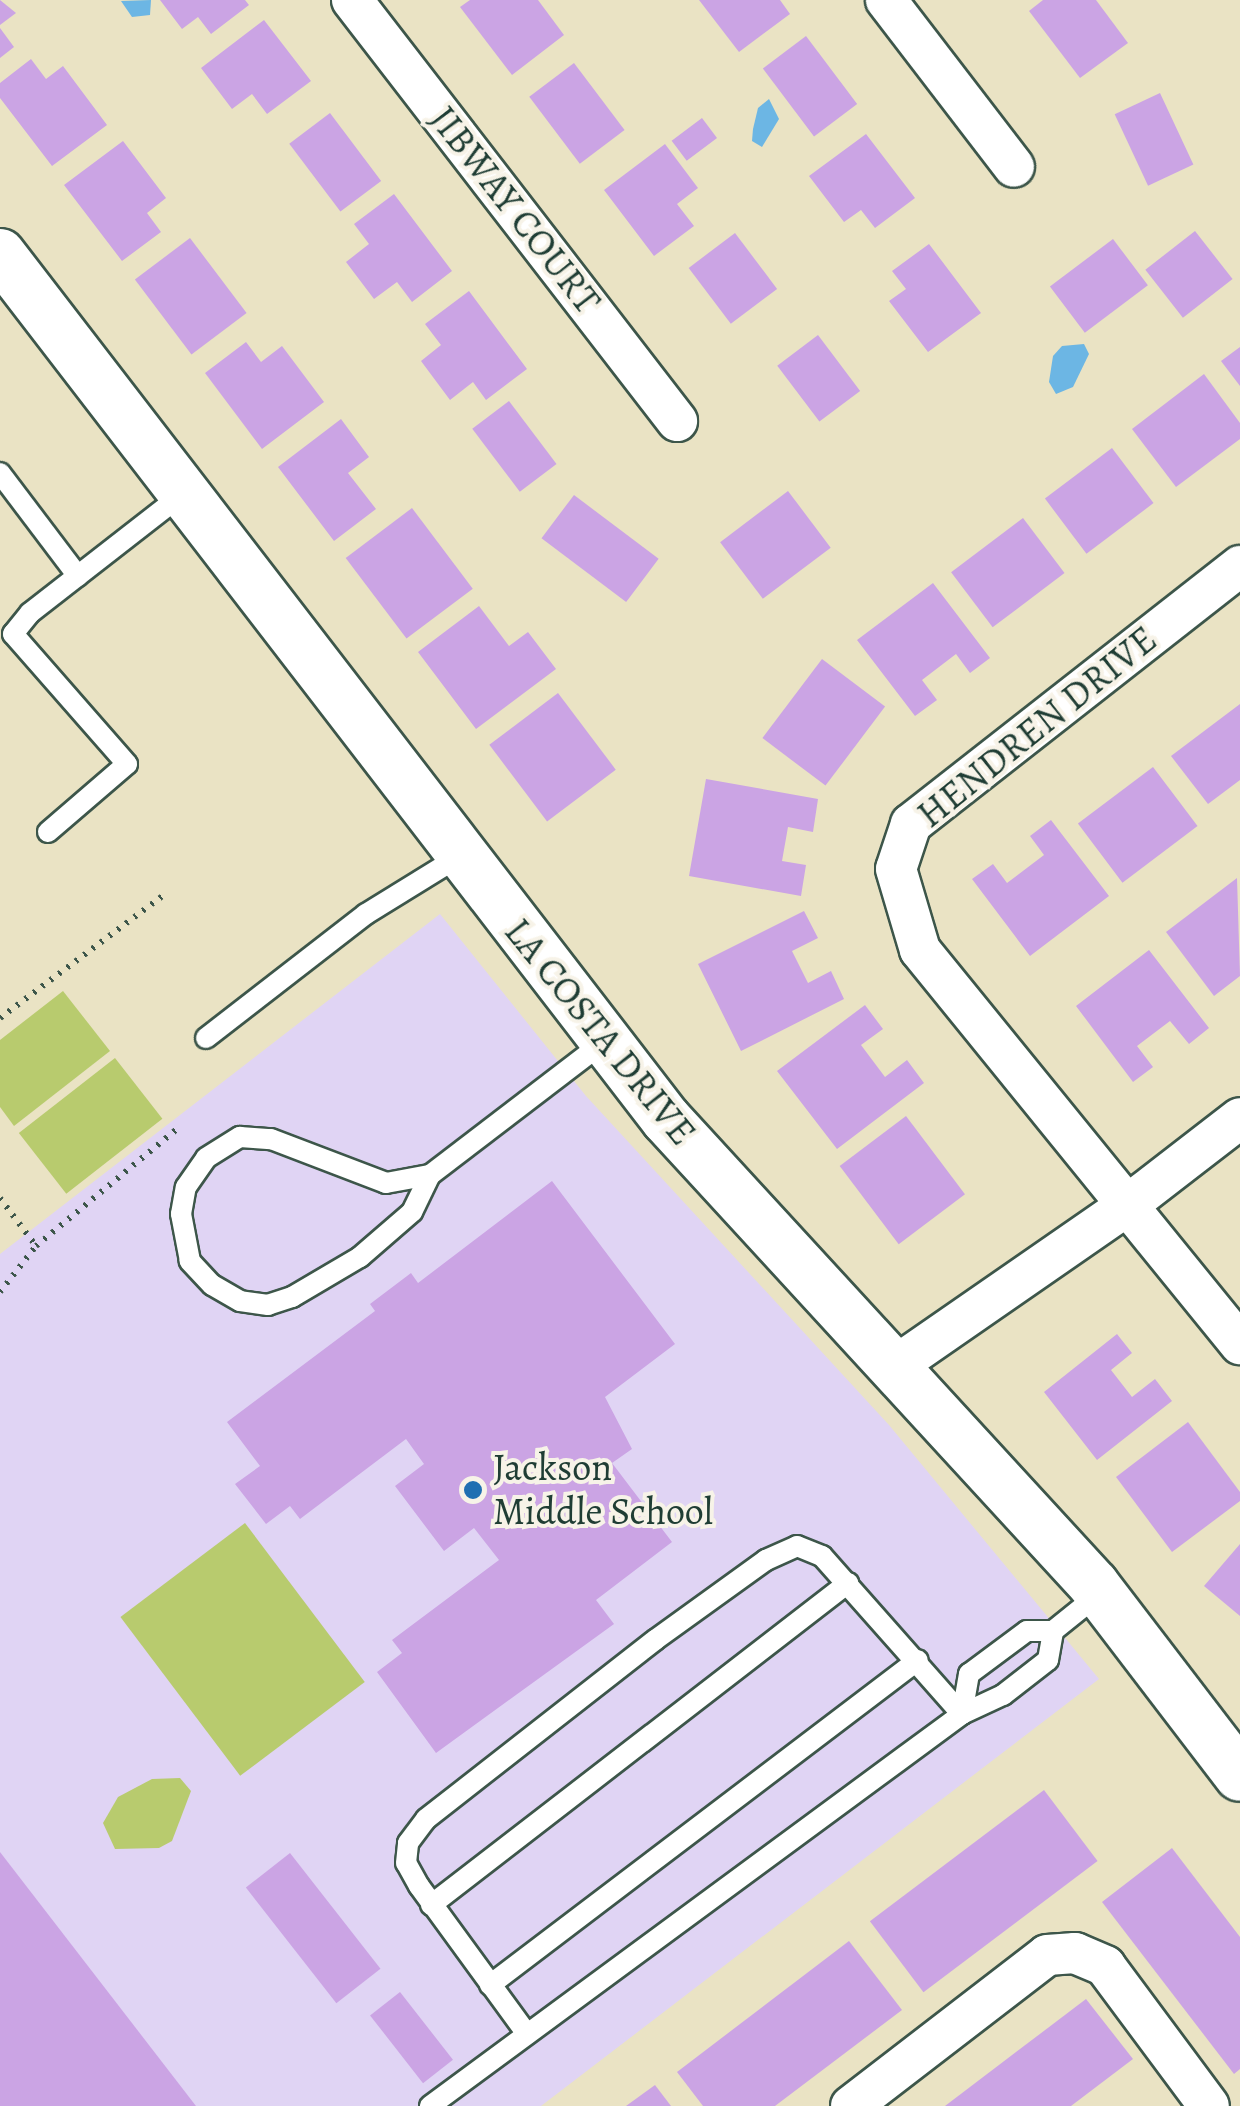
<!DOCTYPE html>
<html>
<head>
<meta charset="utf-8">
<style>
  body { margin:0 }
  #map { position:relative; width:1240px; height:2106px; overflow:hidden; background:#eae3c4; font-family:Alegreya,serif }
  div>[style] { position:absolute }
  .built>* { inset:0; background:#e0d4f4 }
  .green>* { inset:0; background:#b8cb6e; transform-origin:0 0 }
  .water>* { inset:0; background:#6cb6e4 }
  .building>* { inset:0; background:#cba4e4; transform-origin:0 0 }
  .path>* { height:6px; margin-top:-3px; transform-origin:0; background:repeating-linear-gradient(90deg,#3d564a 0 2.5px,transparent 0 10.5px) }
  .roads { filter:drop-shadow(2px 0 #3d564a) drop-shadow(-2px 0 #3d564a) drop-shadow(0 2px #3d564a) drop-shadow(0 -2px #3d564a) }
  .service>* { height:20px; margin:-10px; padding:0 10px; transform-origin:10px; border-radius:10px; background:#fff }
  .minor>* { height:40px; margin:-20px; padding:0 20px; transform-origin:20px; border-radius:20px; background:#fff }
  .tertiary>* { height:50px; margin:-25px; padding:0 25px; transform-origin:25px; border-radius:25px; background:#fff }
  .dots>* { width:28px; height:28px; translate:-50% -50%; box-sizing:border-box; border:5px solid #f7f3e8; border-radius:50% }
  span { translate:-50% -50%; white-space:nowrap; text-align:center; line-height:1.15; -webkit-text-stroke:8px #f7f3e8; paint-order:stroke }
  .street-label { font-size:38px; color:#1f3d34 }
  .poi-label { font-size:38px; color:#1f3d34 }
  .left { translate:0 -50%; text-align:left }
</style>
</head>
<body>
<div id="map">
  <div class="built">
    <div style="clip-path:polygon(440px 914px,586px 1096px,889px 1425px,1099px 1679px,541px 2106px,0 2106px,0 1254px)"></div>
  </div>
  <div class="green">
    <div style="clip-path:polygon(63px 991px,110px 1051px,14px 1126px,0 1107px,0 1040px)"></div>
    <div style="left:115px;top:1058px;width:77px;height:122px;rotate:52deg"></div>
    <div style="left:245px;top:1523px;width:199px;height:156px;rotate:53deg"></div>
    <div style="clip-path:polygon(180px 1778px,191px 1791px,172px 1841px,159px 1848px,115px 1849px,103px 1823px,118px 1797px,152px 1779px)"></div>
  </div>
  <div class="water">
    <div style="clip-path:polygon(151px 0,150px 15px,132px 17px,121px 1px)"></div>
    <div style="clip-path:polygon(769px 99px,779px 119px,762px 147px,752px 141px,753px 129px,758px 108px)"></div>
    <div style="clip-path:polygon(1084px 344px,1089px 354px,1073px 387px,1056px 394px,1049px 382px,1053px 356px,1062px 346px)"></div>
  </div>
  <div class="building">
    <div style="clip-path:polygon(0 0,16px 13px,0 25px)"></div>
    <div style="clip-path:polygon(160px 0,245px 0,249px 5px,211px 34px,198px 17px,182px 29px)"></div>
    <div style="clip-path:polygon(470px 0,538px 0,564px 35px,512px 75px,460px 7px)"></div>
    <div style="clip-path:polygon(699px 0,780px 0,790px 14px,739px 52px)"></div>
    <div style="clip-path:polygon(1043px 0,1096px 0,1128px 43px,1080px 78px,1029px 11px)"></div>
    <div style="clip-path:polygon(264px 20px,311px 81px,267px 114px,252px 94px,232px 109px,201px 68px)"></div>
    <div style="clip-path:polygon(0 28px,14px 47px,0 58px)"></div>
    <div style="left:806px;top:36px;width:85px;height:54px;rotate:53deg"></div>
    <div style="clip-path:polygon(31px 59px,46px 79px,63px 66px,107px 125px,52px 166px,0 98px,0 83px)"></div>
    <div style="left:574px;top:63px;width:84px;height:56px;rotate:53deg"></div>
    <div style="left:1160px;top:93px;width:79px;height:50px;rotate:65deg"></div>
    <div style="left:330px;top:113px;width:85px;height:51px;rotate:53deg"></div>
    <div style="left:702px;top:118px;width:25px;height:38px;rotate:53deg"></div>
    <div style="clip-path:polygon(866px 134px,915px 198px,875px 228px,861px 210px,844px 222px,809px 176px)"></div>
    <div style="clip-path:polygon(123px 141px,166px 198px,147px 213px,161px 232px,122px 261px,64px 185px)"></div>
    <div style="clip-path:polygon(665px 144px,698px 188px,677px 204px,694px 226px,654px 256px,604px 190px)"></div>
    <div style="clip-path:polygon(394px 194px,452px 271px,412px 302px,397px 282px,374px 299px,346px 262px,369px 244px,354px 224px)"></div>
    <div style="left:1195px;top:231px;width:61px;height:63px;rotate:52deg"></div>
    <div style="left:735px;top:233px;width:70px;height:58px;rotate:53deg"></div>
    <div style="left:190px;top:238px;width:94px;height:69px;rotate:53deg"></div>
    <div style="left:1113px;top:239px;width:58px;height:79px;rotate:53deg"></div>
    <div style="clip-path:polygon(929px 244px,981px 313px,928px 352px,889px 301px,906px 289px,892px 271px)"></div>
    <div style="clip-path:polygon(469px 291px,527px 369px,486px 400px,473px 382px,450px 400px,421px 361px,441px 345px,425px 324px)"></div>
    <div style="left:818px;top:335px;width:70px;height:51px;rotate:53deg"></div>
    <div style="clip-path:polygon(246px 342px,261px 362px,282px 346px,324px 402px,262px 449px,205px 373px)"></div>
    <div style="clip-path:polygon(1240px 347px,1240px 386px,1221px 361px)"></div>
    <div style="clip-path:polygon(1204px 374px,1240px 423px,1240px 439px,1176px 487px,1132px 429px)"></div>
    <div style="left:509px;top:401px;width:79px;height:46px;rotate:53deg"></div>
    <div style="clip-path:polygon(341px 419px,369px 457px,348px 473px,376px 509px,334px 541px,278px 467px)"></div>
    <div style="left:1112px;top:448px;width:69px;height:84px;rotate:53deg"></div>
    <div style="left:788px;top:491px;width:71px;height:85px;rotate:53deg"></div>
    <div style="left:574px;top:495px;width:106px;height:54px;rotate:37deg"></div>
    <div style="left:412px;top:508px;width:101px;height:83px;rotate:53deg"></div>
    <div style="left:1023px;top:518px;width:69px;height:90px;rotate:53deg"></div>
    <div style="clip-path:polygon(933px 583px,990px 658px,970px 673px,956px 654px,922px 680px,937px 700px,915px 716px,857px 640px)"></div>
    <div style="clip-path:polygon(479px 606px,509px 646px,528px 632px,556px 669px,476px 729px,418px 652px)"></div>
    <div style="left:822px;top:659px;width:79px;height:99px;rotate:37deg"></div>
    <div style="left:558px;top:693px;width:96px;height:86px;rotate:53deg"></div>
    <div style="clip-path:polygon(1240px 704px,1240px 780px,1208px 804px,1171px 756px)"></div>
    <div style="left:1153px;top:767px;width:74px;height:94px;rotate:53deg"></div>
    <div style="clip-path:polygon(706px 779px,818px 799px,813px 832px,788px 827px,782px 861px,806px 865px,801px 896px,689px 876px)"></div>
    <div style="clip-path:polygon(1051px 820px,1109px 896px,1030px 956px,972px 879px,993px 864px,1007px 883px,1044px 855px,1030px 836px)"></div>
    <div style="clip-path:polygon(1237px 878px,1240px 976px,1214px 996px,1166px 932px)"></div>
    <div style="clip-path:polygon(804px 911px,818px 938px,792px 951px,808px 983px,831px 971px,844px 999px,741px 1051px,698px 964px)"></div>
    <div style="clip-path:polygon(1149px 950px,1209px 1028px,1189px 1044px,1170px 1021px,1137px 1046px,1153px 1067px,1133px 1082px,1076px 1006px)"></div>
    <div style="clip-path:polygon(865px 1005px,883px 1029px,861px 1045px,885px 1077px,907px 1060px,924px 1083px,837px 1149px,777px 1071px)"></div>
    <div style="left:906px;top:1116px;width:98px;height:83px;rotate:53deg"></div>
    <div style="clip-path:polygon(552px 1181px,675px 1344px,605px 1397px,632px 1449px,612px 1463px,672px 1542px,596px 1600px,614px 1624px,436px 1753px,377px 1672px,402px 1653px,392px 1640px,499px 1560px,474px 1528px,444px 1551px,395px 1486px,424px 1464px,406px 1439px,300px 1519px,290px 1506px,266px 1524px,235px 1484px,260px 1466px,227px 1422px,375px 1311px,370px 1304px,411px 1273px,418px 1283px)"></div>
    <div style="clip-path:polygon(1117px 1334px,1132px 1353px,1111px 1370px,1132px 1397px,1155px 1379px,1172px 1401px,1097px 1460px,1044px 1392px)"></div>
    <div style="clip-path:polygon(1188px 1422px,1240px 1492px,1240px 1501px,1172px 1552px,1116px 1477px)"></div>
    <div style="clip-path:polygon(1240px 1544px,1240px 1616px,1204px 1586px)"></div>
    <div style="left:1044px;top:1790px;width:89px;height:218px;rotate:53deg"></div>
    <div style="clip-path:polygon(1172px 1848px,1240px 1937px,1240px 2069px,1234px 2074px,1102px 1902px)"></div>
    <div style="clip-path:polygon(0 1852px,196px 2106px,0 2106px)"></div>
    <div style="left:290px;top:1853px;width:147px;height:56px;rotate:52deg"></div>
    <div style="clip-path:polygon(849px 1941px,902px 2010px,775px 2106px,703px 2106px,677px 2072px)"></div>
    <div style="left:400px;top:1992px;width:86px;height:38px;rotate:52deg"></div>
    <div style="clip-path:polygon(1086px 1999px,1133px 2059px,1071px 2106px,945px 2106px)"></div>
    <div style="clip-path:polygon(655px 2085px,671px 2106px,626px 2106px)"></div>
  </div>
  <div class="path">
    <div style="left:0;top:1018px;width:205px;rotate:-36.9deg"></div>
    <div style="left:0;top:1198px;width:60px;rotate:53.1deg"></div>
    <div style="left:0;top:1292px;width:58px;rotate:-52deg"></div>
    <div style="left:36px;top:1246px;width:183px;rotate:-39.7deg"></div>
  </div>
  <div class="roads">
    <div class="service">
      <div style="left:0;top:473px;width:129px;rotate:52.9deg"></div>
      <div style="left:48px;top:832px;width:104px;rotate:-40.7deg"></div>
      <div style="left:127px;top:764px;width:173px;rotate:-131.2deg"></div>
      <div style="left:13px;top:634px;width:27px;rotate:-51deg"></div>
      <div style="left:30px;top:613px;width:194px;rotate:-37.9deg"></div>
      <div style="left:206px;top:1038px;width:202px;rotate:-37.8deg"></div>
      <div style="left:366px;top:914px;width:110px;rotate:-31.7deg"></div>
      <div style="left:430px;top:1175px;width:41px;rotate:115.9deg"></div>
      <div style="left:412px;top:1212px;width:69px;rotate:139.1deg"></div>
      <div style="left:360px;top:1257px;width:79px;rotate:149.5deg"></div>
      <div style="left:292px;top:1297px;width:25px;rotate:162deg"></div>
      <div style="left:268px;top:1305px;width:28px;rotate:-172deg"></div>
      <div style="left:240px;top:1301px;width:32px;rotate:-150deg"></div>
      <div style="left:212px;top:1285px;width:33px;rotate:-133deg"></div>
      <div style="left:190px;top:1261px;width:48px;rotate:-100.8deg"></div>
      <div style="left:181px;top:1214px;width:27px;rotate:-80deg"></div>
      <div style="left:186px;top:1187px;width:35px;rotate:-55deg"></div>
      <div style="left:206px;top:1158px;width:40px;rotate:-32deg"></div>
      <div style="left:240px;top:1137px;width:31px;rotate:4deg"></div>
      <div style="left:271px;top:1139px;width:123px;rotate:20.9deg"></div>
      <div style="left:386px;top:1183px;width:45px;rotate:-10.3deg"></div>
      <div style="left:430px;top:1175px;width:220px;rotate:-37.4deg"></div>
      <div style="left:962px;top:1714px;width:41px;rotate:-80.1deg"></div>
      <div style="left:969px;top:1674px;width:72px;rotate:-36.6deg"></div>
      <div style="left:1027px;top:1631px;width:26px"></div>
      <div style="left:1053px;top:1631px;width:59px;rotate:-38.8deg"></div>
      <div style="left:431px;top:1905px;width:527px;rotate:-37.67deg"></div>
      <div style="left:490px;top:1985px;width:537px;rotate:-37.21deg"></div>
      <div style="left:527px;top:2034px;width:183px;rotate:-126.1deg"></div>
      <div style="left:419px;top:1886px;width:26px;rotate:-119deg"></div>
      <div style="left:406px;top:1863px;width:20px;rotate:-84deg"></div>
      <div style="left:408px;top:1843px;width:30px;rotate:-53deg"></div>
      <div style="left:426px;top:1819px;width:291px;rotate:-38deg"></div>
      <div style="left:655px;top:1640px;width:137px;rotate:-35.8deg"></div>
      <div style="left:766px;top:1560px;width:34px;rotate:-24deg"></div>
      <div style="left:797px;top:1546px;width:27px;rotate:22deg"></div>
      <div style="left:822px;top:1556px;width:211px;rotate:48.5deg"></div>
      <div style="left:430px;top:2106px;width:661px;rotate:-36.38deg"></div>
      <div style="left:962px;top:1714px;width:45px;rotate:-24.9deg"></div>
      <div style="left:1003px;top:1695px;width:57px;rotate:-37.9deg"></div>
      <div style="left:1048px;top:1660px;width:29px;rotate:-80deg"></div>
    </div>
    <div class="minor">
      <div style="left:352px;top:0;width:532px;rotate:52.33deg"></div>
      <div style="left:886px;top:0;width:210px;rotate:52.5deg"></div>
      <div style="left:1240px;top:566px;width:418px;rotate:141.9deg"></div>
      <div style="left:911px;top:824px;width:47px;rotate:108.4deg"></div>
      <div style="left:896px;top:869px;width:84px;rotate:73.5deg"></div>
      <div style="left:920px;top:950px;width:508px;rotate:50.92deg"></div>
      <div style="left:894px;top:1367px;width:281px;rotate:-34.7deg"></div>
      <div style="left:1125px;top:1207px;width:145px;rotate:-37.7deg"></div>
      <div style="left:851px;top:2106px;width:247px;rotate:-37.6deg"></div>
      <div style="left:1047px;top:1955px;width:28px;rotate:-4deg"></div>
      <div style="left:1075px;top:1953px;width:33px;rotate:23deg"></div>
      <div style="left:1105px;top:1966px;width:174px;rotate:53.4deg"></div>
    </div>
    <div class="tertiary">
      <div style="left:0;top:254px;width:1092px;rotate:52.41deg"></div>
      <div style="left:666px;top:1119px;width:633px;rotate:47.43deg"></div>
      <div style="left:1094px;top:1585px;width:240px;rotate:52.6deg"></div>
    </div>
  </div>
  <div class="dots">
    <div style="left:473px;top:1490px;background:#1f6fb2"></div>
  </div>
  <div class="street-label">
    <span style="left:515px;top:210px;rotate:52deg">JIBWAY COURT</span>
    <span style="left:1037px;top:727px;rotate:-39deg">HENDREN DRIVE</span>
    <span style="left:600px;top:1032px;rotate:51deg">LA COSTA DRIVE</span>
  </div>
  <div class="poi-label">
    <span class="left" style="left:493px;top:1490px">Jackson<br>Middle School</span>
  </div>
</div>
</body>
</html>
